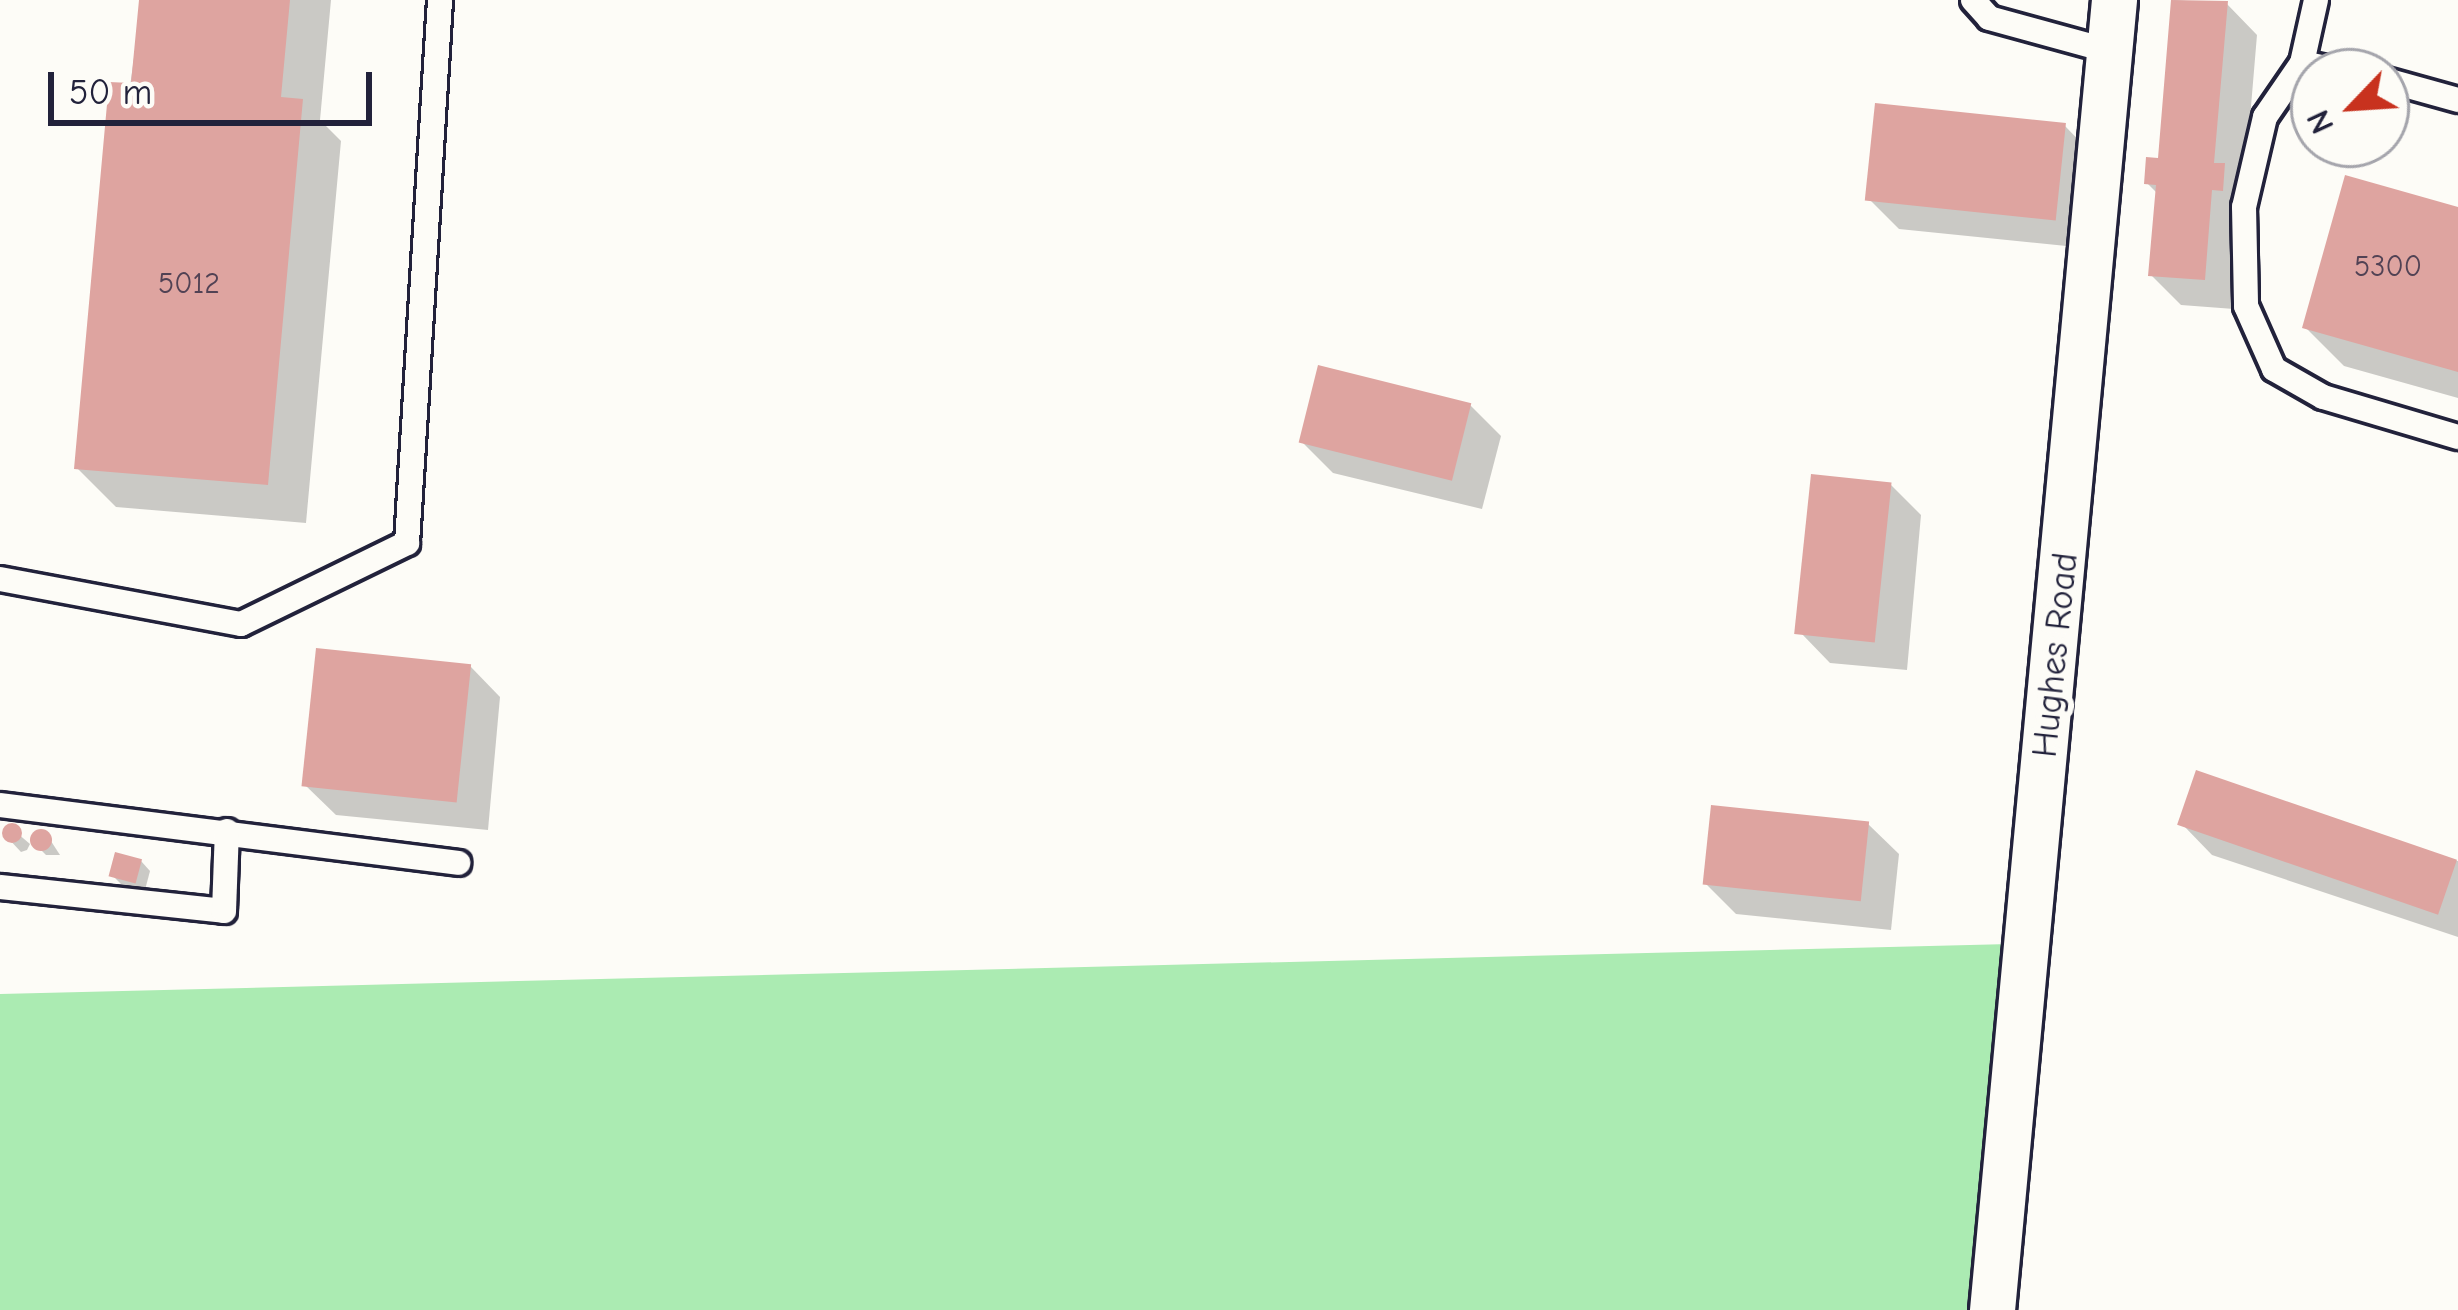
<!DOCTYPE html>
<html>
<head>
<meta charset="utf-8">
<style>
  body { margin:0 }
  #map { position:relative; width:2458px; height:1310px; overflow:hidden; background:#fdfcf7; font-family:"Comic Neue",sans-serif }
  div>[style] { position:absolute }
  .green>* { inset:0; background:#abebb2 }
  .shadow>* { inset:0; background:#0003 }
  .building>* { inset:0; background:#dea4a0; transform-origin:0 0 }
  .round { border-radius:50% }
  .roads { filter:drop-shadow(3px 0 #22223b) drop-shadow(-3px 0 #22223b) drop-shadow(0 3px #22223b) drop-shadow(0 -3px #22223b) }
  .lane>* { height:24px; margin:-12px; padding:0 12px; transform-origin:12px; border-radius:12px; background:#fdfcf7 }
  .street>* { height:45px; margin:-22.5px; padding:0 22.5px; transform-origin:22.5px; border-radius:22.5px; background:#fdfcf7 }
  span { translate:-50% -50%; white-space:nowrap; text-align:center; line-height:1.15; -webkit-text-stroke:12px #fdfcf7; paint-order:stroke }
  .number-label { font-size:30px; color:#514254 }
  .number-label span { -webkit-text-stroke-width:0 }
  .street-label { font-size:36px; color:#22223b }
  .north { position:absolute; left:2290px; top:48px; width:120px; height:120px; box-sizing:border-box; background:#fdfcf7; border:3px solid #a5a5ac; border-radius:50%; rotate:245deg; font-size:33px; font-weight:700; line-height:48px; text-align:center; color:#22223b }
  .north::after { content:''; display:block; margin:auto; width:42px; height:54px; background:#c8321e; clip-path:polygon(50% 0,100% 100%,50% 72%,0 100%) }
  .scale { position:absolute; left:48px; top:72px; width:324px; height:54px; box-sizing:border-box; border:6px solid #22223b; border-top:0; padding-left:15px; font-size:36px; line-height:42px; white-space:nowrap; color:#22223b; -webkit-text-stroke:9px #fdfcf7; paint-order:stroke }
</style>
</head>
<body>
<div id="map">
  <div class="green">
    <div style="clip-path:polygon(2010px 944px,1981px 1310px,0 1310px,0 994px)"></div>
  </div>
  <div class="shadow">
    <div style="clip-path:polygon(142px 0,331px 0,320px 120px,341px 141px,306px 523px,116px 507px,77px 468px)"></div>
    <div style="clip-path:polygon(2174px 0,2227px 4px,2257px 35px,2234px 309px,2181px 305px,2151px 275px,2158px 194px,2147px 183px,2161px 161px)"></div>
    <div style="clip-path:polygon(2065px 126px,2095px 157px,2086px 248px,1899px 229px,1868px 198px)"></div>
    <div style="clip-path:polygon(2458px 210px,2458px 398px,2344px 366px,2305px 327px)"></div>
    <div style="clip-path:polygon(1470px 405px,1501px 436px,1482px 509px,1333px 473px,1302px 442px)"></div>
    <div style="clip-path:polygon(1891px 485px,1921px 515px,1907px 670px,1830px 663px,1800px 632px)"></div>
    <div style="clip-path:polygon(470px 666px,500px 697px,488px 830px,336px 815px,305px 785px)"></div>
    <div style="clip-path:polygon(1868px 824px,1899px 854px,1891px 930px,1736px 914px,1706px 884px)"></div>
    <div style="clip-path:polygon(2182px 824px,2458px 861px,2458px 937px,2212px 855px)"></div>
    <div style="clip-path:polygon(10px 827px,30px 844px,27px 850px,21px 852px,6px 836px)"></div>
    <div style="clip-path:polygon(37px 834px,47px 835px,60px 855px,46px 855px,36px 845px)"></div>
    <div style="clip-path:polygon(141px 861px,150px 871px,145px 890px,122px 885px,112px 875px)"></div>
  </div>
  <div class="building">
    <div style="clip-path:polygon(139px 0,290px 0,281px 97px,303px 99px,268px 485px,74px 469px,109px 82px,131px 83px)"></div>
    <div style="clip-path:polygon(2171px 0,2228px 1px,2214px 163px,2225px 163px,2223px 191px,2212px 190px,2205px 280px,2148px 276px,2156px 185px,2144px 184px,2146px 157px,2158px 158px)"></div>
    <div style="left:1875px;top:103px;width:192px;height:98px;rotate:6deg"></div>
    <div style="clip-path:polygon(2345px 175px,2458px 207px,2458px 372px,2302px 328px)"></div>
    <div style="left:1318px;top:365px;width:158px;height:80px;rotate:14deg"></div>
    <div style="left:1811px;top:474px;width:81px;height:161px;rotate:6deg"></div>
    <div style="left:316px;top:648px;width:156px;height:139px;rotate:6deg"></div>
    <div style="left:2196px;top:770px;width:276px;height:58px;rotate:19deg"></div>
    <div style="left:1711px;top:805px;width:159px;height:80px;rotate:6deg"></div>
    <div class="round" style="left:2px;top:823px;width:20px;height:20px"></div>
    <div class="round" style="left:30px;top:829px;width:22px;height:22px"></div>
    <div style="left:115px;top:852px;width:28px;height:25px;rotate:15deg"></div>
  </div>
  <div class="roads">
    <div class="lane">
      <div style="left:1973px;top:0;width:24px;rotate:48deg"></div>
      <div style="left:1989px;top:18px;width:125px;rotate:15.3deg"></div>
      <div style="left:2316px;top:0;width:65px;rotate:102.5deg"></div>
      <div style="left:2302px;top:63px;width:45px;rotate:11.6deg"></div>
      <div style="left:2302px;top:63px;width:65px;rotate:124.4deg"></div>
      <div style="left:2265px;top:117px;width:92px;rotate:103.1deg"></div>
      <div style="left:2244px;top:207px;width:99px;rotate:88.8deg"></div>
      <div style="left:2246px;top:306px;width:69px;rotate:66deg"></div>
      <div style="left:2274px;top:369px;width:56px;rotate:29.7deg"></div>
      <div style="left:2323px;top:397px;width:141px;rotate:16.5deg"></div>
      <div style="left:2386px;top:80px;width:75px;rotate:15.5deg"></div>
      <div style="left:0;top:579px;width:245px;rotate:10.6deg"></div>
      <div style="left:241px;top:624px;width:185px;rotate:-26deg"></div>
      <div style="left:407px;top:543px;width:544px;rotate:-86.52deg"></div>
      <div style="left:0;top:805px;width:462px;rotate:7.2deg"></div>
      <div style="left:0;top:887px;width:225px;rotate:6.1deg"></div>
      <div style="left:224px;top:911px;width:80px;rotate:-87.9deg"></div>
    </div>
    <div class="street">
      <div style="left:1992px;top:1310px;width:1316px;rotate:-84.68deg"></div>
    </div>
  </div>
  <div class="number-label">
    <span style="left:2388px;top:267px">5300</span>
    <span style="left:189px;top:284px">5012</span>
  </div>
  <div class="street-label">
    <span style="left:2055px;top:655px;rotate:-84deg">Hughes Road</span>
  </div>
  <div class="north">N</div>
  <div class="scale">50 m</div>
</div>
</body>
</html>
